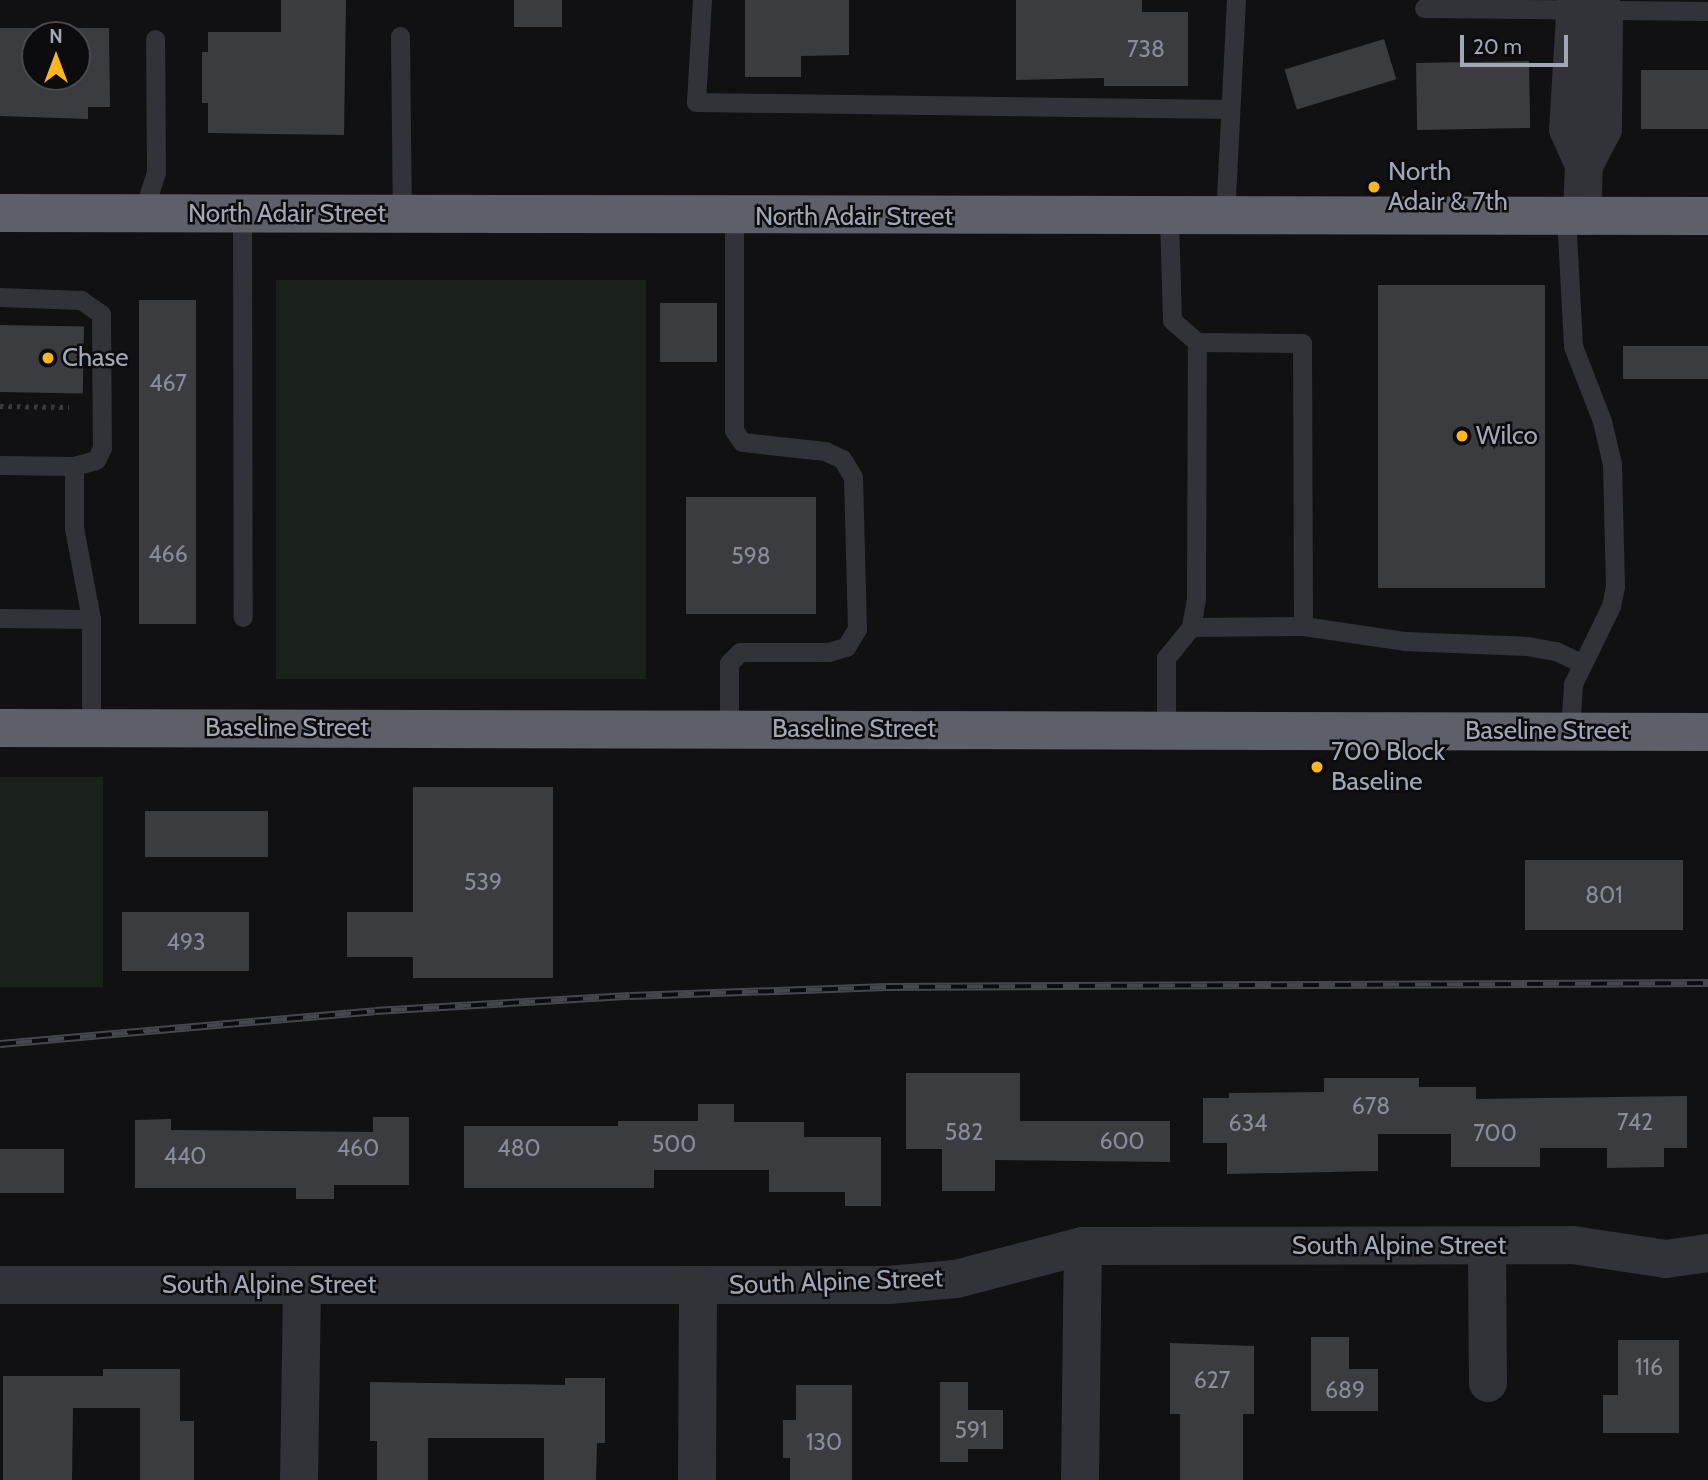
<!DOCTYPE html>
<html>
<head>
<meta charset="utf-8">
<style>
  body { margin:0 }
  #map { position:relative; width:1708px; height:1480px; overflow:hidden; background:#111113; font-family:Cabin,sans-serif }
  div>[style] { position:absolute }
  .green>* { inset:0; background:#19211a; transform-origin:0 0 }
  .building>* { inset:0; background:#3a3c40; transform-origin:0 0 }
  .path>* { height:4.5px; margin-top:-2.25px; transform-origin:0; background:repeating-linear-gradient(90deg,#383a3f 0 3.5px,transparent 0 8.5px) }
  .lane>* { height:19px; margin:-9.5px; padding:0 9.5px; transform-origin:9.5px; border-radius:9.5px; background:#323338 }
  .street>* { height:38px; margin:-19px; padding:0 19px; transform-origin:19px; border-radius:19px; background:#323338 }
  .highway>* { height:38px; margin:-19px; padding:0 19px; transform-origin:19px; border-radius:19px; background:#5d6069 }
  .rail>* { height:8px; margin-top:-4px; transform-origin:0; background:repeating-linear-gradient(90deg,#0c0c0e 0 16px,#45474d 0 32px); box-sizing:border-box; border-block:2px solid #45474d }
  .dots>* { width:19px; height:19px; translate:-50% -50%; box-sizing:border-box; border:4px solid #0c0c0e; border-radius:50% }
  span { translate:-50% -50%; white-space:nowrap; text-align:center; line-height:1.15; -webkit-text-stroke:5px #0c0c0e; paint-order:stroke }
  .number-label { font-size:23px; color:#878c97 }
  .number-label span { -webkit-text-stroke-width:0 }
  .poi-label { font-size:26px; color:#a1a7b4 }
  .left { translate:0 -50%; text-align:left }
  .street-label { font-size:26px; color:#a1a7b4 }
  .north { position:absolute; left:21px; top:21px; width:70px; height:70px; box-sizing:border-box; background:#0c0c0e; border:2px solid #484a50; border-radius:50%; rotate:0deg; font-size:19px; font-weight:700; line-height:28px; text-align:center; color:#a1a7b4 }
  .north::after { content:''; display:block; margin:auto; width:24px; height:32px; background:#feb61d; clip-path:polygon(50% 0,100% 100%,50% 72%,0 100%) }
  .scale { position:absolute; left:1460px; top:35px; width:108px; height:32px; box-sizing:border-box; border:4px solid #a1a7b4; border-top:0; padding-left:9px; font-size:21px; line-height:24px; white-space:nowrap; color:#a1a7b4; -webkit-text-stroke:5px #0c0c0e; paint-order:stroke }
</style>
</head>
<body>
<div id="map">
  <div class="green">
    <div style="left:276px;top:280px;width:370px;height:399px"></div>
    <div style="left:0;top:777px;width:103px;height:210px"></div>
  </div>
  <div class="building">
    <div style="clip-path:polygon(281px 0,346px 0,344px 135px,208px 133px,208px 103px,202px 103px,202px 52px,208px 52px,208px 32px,281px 32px)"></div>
    <div style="left:514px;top:0;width:48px;height:27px"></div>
    <div style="clip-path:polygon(745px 0,849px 0,849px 55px,801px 56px,801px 77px,745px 77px)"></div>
    <div style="clip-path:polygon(1016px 0,1142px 0,1142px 12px,1188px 12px,1188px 86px,1104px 86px,1104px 78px,1016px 80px)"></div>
    <div style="clip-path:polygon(evenodd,0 28px,109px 28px,110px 107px,88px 107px,88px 119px,0 116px,0 28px,35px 35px,77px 35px,77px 77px,35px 77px,35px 35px)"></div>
    <div style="left:1384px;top:39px;width:42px;height:104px;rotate:73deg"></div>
    <div style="left:1529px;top:61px;width:67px;height:113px;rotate:89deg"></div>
    <div style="left:1641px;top:70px;width:67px;height:59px"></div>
    <div style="left:1378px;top:285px;width:167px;height:303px"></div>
    <div style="left:139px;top:300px;width:57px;height:324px"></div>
    <div style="left:717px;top:303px;width:59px;height:57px;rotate:90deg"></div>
    <div style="left:0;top:325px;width:84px;height:67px;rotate:1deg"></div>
    <div style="left:1623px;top:346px;width:85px;height:33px"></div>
    <div style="left:816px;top:497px;width:117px;height:130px;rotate:90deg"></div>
    <div style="clip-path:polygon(413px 787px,553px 787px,553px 978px,413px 978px,413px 957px,347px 957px,347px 912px,413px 912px)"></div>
    <div style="left:145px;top:811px;width:123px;height:46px"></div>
    <div style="left:1683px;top:860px;width:70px;height:158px;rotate:90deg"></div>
    <div style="left:122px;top:912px;width:127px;height:59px"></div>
    <div style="clip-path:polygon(906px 1073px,1020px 1073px,1020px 1121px,1170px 1121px,1170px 1162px,995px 1160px,995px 1191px,942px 1191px,942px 1149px,906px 1149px)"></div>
    <div style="clip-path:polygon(1324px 1078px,1419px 1078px,1419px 1087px,1476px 1087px,1476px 1099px,1687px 1096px,1687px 1148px,1664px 1148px,1664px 1167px,1607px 1168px,1607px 1148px,1540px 1148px,1540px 1167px,1451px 1167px,1451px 1134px,1378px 1134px,1378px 1171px,1227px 1174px,1227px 1143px,1203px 1143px,1203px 1098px,1229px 1098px,1229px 1093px,1324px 1092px)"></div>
    <div style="clip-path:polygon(698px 1104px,734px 1104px,734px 1122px,804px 1122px,804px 1137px,881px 1137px,881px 1206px,845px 1206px,845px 1192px,769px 1192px,769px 1170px,654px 1170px,654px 1188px,464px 1188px,464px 1126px,618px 1126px,618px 1121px,698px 1121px)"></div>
    <div style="clip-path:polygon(373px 1117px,409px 1117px,409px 1185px,334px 1185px,334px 1199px,296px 1199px,296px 1188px,135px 1188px,135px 1120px,171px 1119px,171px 1130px,373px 1132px)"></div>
    <div style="left:0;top:1149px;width:64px;height:44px"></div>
    <div style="clip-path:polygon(1311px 1337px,1349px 1337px,1349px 1369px,1378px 1369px,1378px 1411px,1311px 1411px)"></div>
    <div style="clip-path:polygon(1618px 1340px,1679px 1340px,1679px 1433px,1603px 1433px,1603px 1395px,1618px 1395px)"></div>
    <div style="clip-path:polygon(1170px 1343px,1254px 1346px,1254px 1414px,1243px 1414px,1243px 1480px,1180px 1480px,1180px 1414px,1170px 1414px)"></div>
    <div style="clip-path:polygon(103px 1369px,180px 1369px,180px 1421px,194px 1421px,194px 1480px,140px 1480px,140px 1408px,73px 1408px,72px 1480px,3px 1480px,3px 1376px,103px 1376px)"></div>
    <div style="clip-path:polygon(565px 1378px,605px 1378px,605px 1443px,597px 1443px,596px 1480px,544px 1480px,544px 1438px,428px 1438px,428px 1480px,377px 1480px,377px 1441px,370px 1441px,370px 1382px,565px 1385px)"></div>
    <div style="clip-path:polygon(940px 1382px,968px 1382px,968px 1410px,1003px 1410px,1003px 1449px,968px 1449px,968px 1462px,940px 1462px)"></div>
    <div style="clip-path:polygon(796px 1385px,852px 1385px,852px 1480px,790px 1480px,790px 1458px,783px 1458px,783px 1420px,796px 1420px)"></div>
  </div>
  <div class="path">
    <div style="left:0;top:406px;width:69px;rotate:0.8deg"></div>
  </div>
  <div class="lane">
    <div style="left:702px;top:0;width:102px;rotate:93.4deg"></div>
    <div style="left:696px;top:102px;width:534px;rotate:0.75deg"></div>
    <div style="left:1424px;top:8px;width:284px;rotate:0.6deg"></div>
    <div style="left:400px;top:36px;width:179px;rotate:89.4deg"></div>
    <div style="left:143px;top:213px;width:43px;rotate:-72.4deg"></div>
    <div style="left:156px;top:172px;width:133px;rotate:-90.4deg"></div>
    <div style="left:242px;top:214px;width:403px;rotate:89.9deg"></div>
    <div style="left:1566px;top:216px;width:130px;rotate:86.9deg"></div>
    <div style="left:1573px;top:346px;width:80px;rotate:68.9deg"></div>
    <div style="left:1602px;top:421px;width:44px;rotate:76.9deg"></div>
    <div style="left:1612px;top:464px;width:122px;rotate:88.6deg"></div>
    <div style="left:1615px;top:586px;width:20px;rotate:101deg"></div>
    <div style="left:1611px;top:606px;width:87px;rotate:116deg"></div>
    <div style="left:1573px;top:684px;width:47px;rotate:93.7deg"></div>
    <div style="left:1225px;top:217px;width:217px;rotate:-87.1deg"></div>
    <div style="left:0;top:297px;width:81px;rotate:2.1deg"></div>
    <div style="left:81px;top:300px;width:24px;rotate:35deg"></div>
    <div style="left:101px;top:314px;width:134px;rotate:89.6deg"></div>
    <div style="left:102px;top:448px;width:13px;rotate:117deg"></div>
    <div style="left:96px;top:460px;width:23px;rotate:165deg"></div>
    <div style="left:0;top:465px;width:74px;rotate:0.8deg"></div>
    <div style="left:74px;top:466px;width:62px;rotate:90deg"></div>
    <div style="left:74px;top:528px;width:93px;rotate:79.4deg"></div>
    <div style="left:91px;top:619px;width:109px;rotate:90deg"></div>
    <div style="left:0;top:618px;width:91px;rotate:0.6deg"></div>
    <div style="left:1303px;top:626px;width:102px;rotate:8.4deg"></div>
    <div style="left:1404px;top:641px;width:123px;rotate:2.3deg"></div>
    <div style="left:1527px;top:646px;width:29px;rotate:10deg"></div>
    <div style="left:1556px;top:651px;width:28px;rotate:26deg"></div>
    <div style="left:1191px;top:627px;width:112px;rotate:-0.5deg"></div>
    <div style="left:1303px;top:626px;width:283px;rotate:-90.2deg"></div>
    <div style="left:1302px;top:343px;width:105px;rotate:-179.5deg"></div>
    <div style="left:729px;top:728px;width:65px;rotate:-90deg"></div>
    <div style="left:729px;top:663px;width:16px;rotate:-45deg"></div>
    <div style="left:740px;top:652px;width:88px"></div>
    <div style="left:828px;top:652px;width:19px;rotate:-16deg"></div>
    <div style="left:846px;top:647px;width:21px;rotate:-59deg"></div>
    <div style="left:857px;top:629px;width:152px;rotate:-91.5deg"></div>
    <div style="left:853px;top:477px;width:21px;rotate:-121deg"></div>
    <div style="left:842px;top:459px;width:19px;rotate:-155deg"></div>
    <div style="left:825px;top:451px;width:83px;rotate:-173.8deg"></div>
    <div style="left:742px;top:442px;width:14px;rotate:-124deg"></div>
    <div style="left:734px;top:430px;width:213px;rotate:-90deg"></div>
    <div style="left:1166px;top:728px;width:70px;rotate:-90deg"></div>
    <div style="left:1166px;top:658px;width:40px;rotate:-51deg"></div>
    <div style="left:1191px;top:627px;width:29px;rotate:-80deg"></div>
    <div style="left:1196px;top:598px;width:256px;rotate:-89.8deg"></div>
    <div style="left:1197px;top:342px;width:33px;rotate:-139deg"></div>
    <div style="left:1172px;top:320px;width:103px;rotate:-91.7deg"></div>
  </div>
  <div class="street">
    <div style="left:1576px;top:0;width:129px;rotate:93.5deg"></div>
    <div style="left:1568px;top:129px;width:39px;rotate:66deg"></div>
    <div style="left:1582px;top:216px;width:51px;rotate:-87.8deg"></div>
    <div style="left:1584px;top:165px;width:41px;rotate:-62.2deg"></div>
    <div style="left:1603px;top:129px;width:118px;rotate:-89.5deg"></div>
    <div style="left:1604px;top:11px;width:13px;rotate:-119deg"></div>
    <div style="left:1487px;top:1246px;width:137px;rotate:89.6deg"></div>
    <div style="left:0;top:1285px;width:889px"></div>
    <div style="left:889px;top:1285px;width:67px;rotate:-5.1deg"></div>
    <div style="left:956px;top:1279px;width:131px;rotate:-14.6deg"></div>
    <div style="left:1083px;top:1246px;width:490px;rotate:-0.1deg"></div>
    <div style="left:1573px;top:1245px;width:94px;rotate:8.6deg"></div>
    <div style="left:1666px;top:1259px;width:42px;rotate:-8.1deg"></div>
    <div style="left:299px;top:1480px;width:195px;rotate:-89.1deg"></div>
    <div style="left:697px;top:1480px;width:194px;rotate:-89.7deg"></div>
    <div style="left:1080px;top:1480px;width:234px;rotate:-89.3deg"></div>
  </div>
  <div class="highway">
    <div style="left:0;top:213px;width:1708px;rotate:0.1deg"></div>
    <div style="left:0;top:728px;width:1708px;rotate:0.13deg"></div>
  </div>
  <div class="rail">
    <div style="left:0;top:1044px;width:376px;rotate:-5deg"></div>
    <div style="left:375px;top:1011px;width:255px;rotate:-3.4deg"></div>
    <div style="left:630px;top:996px;width:257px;rotate:-2deg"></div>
    <div style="left:887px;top:987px;width:821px;rotate:-0.28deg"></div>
  </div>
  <div class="dots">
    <div style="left:1374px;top:187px;background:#feb61d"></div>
    <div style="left:48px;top:358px;background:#feb61d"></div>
    <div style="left:1462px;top:436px;background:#feb61d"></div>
    <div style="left:1317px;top:767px;background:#feb61d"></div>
  </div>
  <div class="number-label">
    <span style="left:1146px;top:49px">738</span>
    <span style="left:168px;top:383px">467</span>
    <span style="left:168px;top:554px">466</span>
    <span style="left:751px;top:556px">598</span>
    <span style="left:483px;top:882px">539</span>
    <span style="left:1604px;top:895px">801</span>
    <span style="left:186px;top:942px">493</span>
    <span style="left:1371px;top:1106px">678</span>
    <span style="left:1635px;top:1122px">742</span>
    <span style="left:1248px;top:1123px">634</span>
    <span style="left:964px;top:1132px">582</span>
    <span style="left:1495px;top:1133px">700</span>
    <span style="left:1122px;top:1141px">600</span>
    <span style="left:674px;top:1144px">500</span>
    <span style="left:358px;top:1148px">460</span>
    <span style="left:519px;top:1148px">480</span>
    <span style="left:185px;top:1156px">440</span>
    <span style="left:1649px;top:1367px">116</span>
    <span style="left:1212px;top:1380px">627</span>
    <span style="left:1345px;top:1390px">689</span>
    <span style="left:971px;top:1430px">591</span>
    <span style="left:824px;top:1442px">130</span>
  </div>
  <div class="poi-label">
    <span class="left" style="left:1388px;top:187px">North<br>Adair &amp; 7th</span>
    <span class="left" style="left:62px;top:358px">Chase</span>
    <span class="left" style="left:1476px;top:436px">Wilco</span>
    <span class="left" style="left:1331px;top:767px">700 Block<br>Baseline</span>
  </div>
  <div class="street-label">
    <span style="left:287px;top:214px">North Adair Street</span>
    <span style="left:854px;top:217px">North Adair Street</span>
    <span style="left:287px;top:728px">Baseline Street</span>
    <span style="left:854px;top:729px">Baseline Street</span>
    <span style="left:1547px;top:731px">Baseline Street</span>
    <span style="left:1399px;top:1246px">South Alpine Street</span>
    <span style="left:836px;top:1282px;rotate:-2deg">South Alpine Street</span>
    <span style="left:269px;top:1285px">South Alpine Street</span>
  </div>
  <div class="north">N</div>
  <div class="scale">20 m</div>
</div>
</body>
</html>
